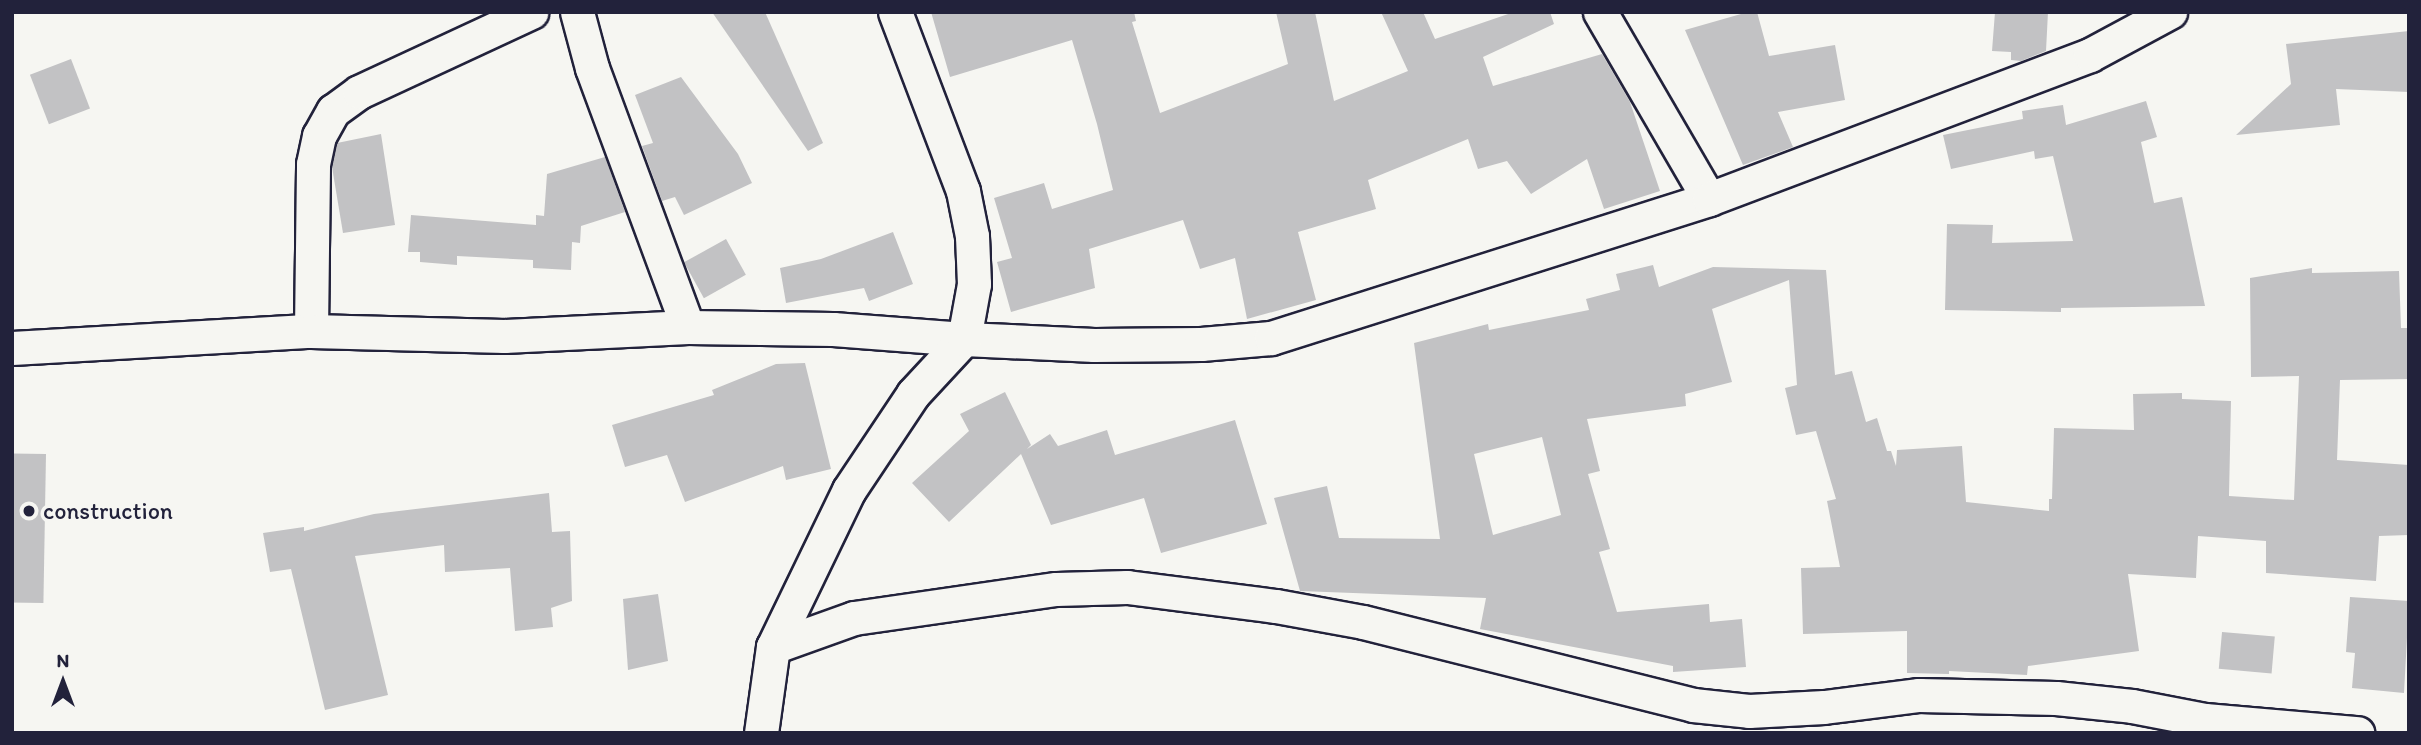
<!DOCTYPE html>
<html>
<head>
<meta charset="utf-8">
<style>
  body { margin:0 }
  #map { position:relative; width:2421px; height:745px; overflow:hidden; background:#f6f6f2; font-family:Itim,sans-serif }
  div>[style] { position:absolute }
  .building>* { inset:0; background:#c2c2c4; transform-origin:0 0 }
  .roads { filter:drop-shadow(2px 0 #22223b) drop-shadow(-2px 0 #22223b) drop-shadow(0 2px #22223b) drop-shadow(0 -2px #22223b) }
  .minor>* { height:33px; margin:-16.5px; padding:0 16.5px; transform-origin:16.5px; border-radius:16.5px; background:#f6f6f2 }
  .dots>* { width:19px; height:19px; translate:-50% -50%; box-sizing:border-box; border:4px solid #f6f6f2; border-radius:50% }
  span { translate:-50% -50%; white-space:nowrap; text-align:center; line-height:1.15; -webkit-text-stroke:7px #f6f6f2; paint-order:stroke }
  .poi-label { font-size:24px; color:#22223b }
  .left { translate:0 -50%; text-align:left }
  .frame { position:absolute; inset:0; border:14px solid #22223b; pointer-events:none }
  .north { position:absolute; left:28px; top:647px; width:70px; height:70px; -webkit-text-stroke:5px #f6f6f2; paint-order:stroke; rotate:0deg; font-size:19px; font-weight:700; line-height:28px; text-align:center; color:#22223b }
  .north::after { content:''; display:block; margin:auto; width:24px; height:32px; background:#22223b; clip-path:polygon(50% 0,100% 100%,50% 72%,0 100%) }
</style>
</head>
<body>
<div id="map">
  <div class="building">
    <div style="clip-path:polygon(712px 12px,765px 12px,823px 143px,808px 151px)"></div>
    <div style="clip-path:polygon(931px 12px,1134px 12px,1136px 21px,1132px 22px,1160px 113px,1288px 64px,1276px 12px,1315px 12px,1334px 101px,1408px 71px,1381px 12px,1423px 12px,1435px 39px,1514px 12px,1550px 12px,1554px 24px,1483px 57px,1493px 86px,1602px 54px,1630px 102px,1660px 191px,1604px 209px,1587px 159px,1531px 194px,1507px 161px,1478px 169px,1468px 139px,1368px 180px,1376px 209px,1298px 232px,1316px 300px,1247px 319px,1235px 258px,1200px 269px,1183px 220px,1089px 249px,1095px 288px,1011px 312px,997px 262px,1012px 258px,994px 198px,1044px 183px,1052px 209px,1113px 190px,1097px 124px,1072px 40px,950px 77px)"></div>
    <div style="clip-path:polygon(1748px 12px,1757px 12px,1769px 56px,1835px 45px,1845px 100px,1778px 112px,1793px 147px,1743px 165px,1685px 30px)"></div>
    <div style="clip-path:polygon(1995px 12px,2048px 12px,2046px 51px,2021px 61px,2011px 60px,2011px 52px,1992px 51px)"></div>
    <div style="clip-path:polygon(2409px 31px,2409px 92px,2336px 89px,2340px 125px,2236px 135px,2291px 84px,2286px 44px)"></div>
    <div style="left:71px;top:59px;width:53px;height:44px;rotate:69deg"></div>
    <div style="clip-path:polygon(681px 77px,738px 154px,752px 183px,684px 215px,675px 197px,662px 201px,642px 146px,653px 143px,635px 95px)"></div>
    <div style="clip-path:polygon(2146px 101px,2157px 137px,2141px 142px,2154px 203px,2182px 197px,2205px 306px,2061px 308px,2061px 312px,1945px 310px,1947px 224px,1993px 225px,1992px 243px,2073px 241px,2053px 156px,2035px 159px,2034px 151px,1951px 169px,1943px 135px,2023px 119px,2022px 111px,2063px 105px,2066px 125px)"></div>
    <div style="clip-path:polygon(381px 134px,395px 225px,343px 233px,332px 167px,337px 143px)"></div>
    <div style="clip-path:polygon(605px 157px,625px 212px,581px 226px,580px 243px,572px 242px,571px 270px,533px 268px,533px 260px,457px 256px,457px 265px,420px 262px,420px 252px,408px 252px,411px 215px,536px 225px,536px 215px,544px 216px,547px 174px)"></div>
    <div style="clip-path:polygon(893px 232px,913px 284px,869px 301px,864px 288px,786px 303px,780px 268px,821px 259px)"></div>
    <div style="left:726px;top:239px;width:41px;height:48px;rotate:61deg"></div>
    <div style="clip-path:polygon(evenodd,1653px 265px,1659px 287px,1713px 267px,1826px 270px,1835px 375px,1852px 371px,1866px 422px,1877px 418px,1887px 451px,1891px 451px,1896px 466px,1897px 450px,1962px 446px,1966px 502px,2049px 511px,2049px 499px,2052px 499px,2054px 428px,2134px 430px,2133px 394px,2182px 393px,2182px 399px,2231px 401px,2229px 496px,2294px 500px,2299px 376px,2251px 377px,2250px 278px,2312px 268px,2312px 273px,2399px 271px,2401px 328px,2409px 328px,2409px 379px,2340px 380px,2337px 460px,2409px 465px,2409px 535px,2379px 536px,2376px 581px,2266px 573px,2266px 541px,2198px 536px,2196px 578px,2128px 574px,2139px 651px,2028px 666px,2027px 675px,1949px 671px,1949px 674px,1907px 673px,1907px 631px,1803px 634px,1801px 568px,1840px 567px,1827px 501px,1836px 499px,1816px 431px,1796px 435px,1785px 388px,1797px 385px,1789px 280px,1712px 309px,1732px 382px,1685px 394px,1686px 406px,1587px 419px,1600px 471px,1588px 474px,1610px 549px,1599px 552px,1617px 612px,1709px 604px,1710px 622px,1742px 619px,1746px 667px,1673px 672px,1673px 666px,1480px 629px,1486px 598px,1300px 591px,1274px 498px,1327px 486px,1339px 538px,1440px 539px,1414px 343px,1488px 324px,1489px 330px,1589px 310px,1586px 299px,1620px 290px,1616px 274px,1653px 265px,1542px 437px,1561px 515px,1493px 535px,1474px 454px,1542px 437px)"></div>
    <div style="clip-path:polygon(805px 363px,831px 469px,786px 480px,783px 466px,685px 502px,667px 455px,625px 467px,612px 425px,714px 395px,712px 390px,776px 364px)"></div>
    <div style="clip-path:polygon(1005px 392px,1031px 445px,1027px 449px,1050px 434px,1058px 446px,1107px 430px,1115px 455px,1235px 420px,1267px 524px,1161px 553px,1144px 498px,1051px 525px,1021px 454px,949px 522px,912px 483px,969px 431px,960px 414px)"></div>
    <div style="left:46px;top:454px;width:149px;height:34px;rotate:91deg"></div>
    <div style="clip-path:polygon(549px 493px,552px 532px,570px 531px,572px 601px,551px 608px,553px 627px,515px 631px,510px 568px,445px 572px,444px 545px,355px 556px,388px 695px,325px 710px,291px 569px,270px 572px,263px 533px,304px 527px,304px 531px,374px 514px)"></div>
    <div style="clip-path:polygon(658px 594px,668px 661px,628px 670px,623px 599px)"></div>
    <div style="clip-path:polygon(2350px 597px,2409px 601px,2404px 693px,2352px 688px,2355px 653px,2346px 652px)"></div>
    <div style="left:2222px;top:632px;width:53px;height:37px;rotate:5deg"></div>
  </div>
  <div class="roads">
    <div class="minor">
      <div style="left:577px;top:12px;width:58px;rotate:75deg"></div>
      <div style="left:592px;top:68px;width:276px;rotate:69.7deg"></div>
      <div style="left:1600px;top:12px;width:216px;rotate:59.8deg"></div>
      <div style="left:311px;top:331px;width:167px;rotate:-89.3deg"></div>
      <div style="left:313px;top:164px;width:29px;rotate:-78deg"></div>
      <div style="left:319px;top:136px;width:29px;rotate:-61deg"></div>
      <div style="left:333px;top:111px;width:32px;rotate:-36deg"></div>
      <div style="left:359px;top:92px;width:190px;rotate:-24.9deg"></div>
      <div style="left:12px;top:348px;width:299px;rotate:-3.3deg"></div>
      <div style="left:311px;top:331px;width:193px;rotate:1.5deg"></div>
      <div style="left:504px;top:336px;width:184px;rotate:-2.8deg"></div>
      <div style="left:688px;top:327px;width:145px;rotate:0.8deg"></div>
      <div style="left:833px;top:329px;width:131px;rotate:4.4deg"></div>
      <div style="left:964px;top:339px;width:130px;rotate:2.6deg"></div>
      <div style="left:1094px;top:345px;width:107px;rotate:-0.5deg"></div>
      <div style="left:1201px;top:344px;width:70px;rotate:-4.9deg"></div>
      <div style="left:1271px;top:338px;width:460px;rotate:-17.6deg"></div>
      <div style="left:1709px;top:199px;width:407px;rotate:-20.7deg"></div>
      <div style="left:2090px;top:55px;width:91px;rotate:-28.3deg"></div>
      <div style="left:773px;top:647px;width:86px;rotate:-19.7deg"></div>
      <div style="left:854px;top:618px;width:204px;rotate:-8.2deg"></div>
      <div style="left:1056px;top:589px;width:71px;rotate:-1.6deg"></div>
      <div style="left:1127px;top:587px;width:150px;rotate:7.3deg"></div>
      <div style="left:1276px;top:606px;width:88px;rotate:10.4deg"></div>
      <div style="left:1363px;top:622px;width:340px;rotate:14.1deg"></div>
      <div style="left:1693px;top:705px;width:56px;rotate:6.1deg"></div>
      <div style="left:1749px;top:711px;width:75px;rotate:-3.1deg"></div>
      <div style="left:1824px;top:707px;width:96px;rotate:-7.2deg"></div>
      <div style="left:1919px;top:695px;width:137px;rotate:1.3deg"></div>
      <div style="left:2056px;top:698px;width:76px;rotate:6deg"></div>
      <div style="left:2132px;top:706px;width:74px;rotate:10.9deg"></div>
      <div style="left:2205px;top:720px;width:153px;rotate:4.9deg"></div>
      <div style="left:761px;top:733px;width:87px;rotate:-82.1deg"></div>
      <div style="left:773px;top:647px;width:174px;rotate:-64.2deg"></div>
      <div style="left:849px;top:490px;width:115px;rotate:-56.3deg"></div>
      <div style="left:913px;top:394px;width:75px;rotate:-47.2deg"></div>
      <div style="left:964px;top:339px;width:56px;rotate:-79.7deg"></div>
      <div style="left:974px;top:284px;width:48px;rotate:-92.4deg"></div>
      <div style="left:972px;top:236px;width:46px;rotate:-101.3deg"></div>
      <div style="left:963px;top:191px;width:191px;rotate:-110.8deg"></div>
    </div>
  </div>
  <div class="dots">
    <div style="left:29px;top:511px;background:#22223b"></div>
  </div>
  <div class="poi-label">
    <span class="left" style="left:43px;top:511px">construction</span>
  </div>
  <div class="frame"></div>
  <div class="north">N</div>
</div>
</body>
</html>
